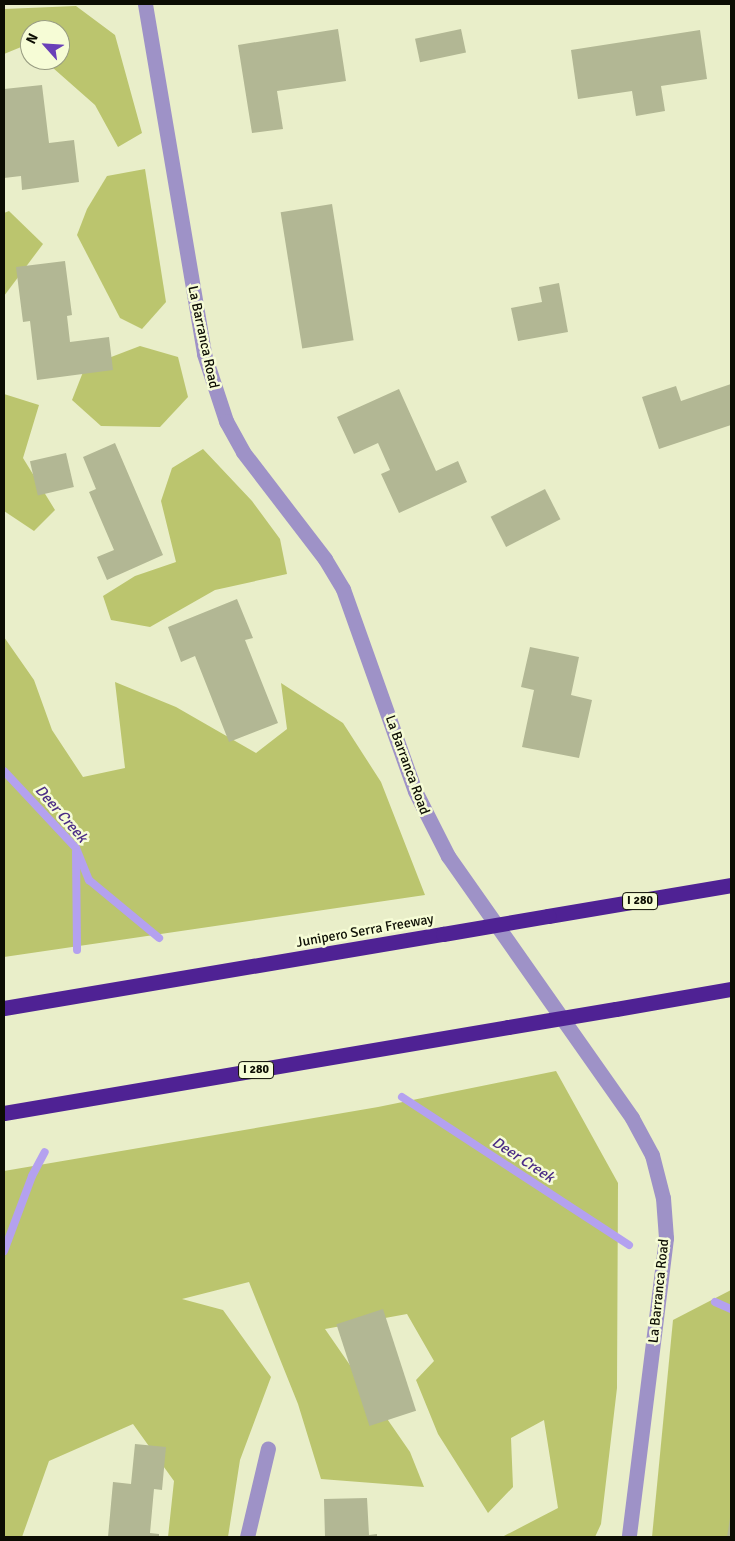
<!DOCTYPE html>
<html>
<head>
<meta charset="utf-8">
<style>
  body { margin:0 }
  #map { position:relative; width:735px; height:1541px; overflow:hidden; background:#e9eec9; font-family:Signika,sans-serif }
  div>[style] { position:absolute }
  .forest>* { inset:0; background:#bbc56e }
  .stream>* { height:8px; margin:-4px; padding:0 4px; transform-origin:4px; border-radius:4px; background:#b4a1ef }
  .building>* { inset:0; background:#b2b794; transform-origin:0 0 }
  .minor>* { height:15px; margin:-7.5px; padding:0 7.5px; transform-origin:7.5px; border-radius:7.5px; background:#9e92c7 }
  .highway>* { height:15px; margin:-7.5px; padding:0 7.5px; transform-origin:7.5px; border-radius:7.5px; background:#4f2294 }
  .highway-bridge>* { height:15px; margin:-7.5px; padding:0 7.5px; transform-origin:7.5px; border-radius:7.5px; background:#4f2294 }
  span { translate:-50% -50%; white-space:nowrap; text-align:center; line-height:1.15; -webkit-text-stroke:5px #f6fcd6; paint-order:stroke }
  .shield-label span { padding:1px 4px; background:#f6fcd6; border:1px solid; border-radius:4px; -webkit-text-stroke-width:0 }
  .shield-label { font-size:12px; color:#0c0d03; font-weight:700 }
  .street-label { font-size:14px; color:#0c0d03 }
  .water-label { font-size:15px; color:#4b2c86; font-style:italic }
  .frame { position:absolute; inset:0; border:5px solid #0c0d03; pointer-events:none }
  .north { position:absolute; left:20px; top:20px; width:50px; height:50px; box-sizing:border-box; background:#f6fcd6; border:1px solid #989c82; border-radius:50%; rotate:296deg; font-size:14px; font-weight:700; line-height:20px; text-align:center; color:#0c0d03 }
  .north::after { content:''; display:block; margin:auto; width:18px; height:22px; background:#6940b8; clip-path:polygon(50% 0,100% 100%,50% 72%,0 100%) }
</style>
</head>
<body>
<div id="map">
  <div class="forest">
    <div style="clip-path:polygon(76px 6px,115px 35px,142px 133px,118px 147px,95px 105px,44px 60px,60px 60px,60px 30px,30px 30px,30px 48px,26px 45px,4px 54px,4px 9px)"></div>
    <div style="clip-path:polygon(145px 169px,166px 302px,142px 329px,120px 318px,77px 235px,87px 209px,107px 176px)"></div>
    <div style="clip-path:polygon(9px 211px,43px 244px,4px 296px,4px 213px)"></div>
    <div style="clip-path:polygon(140px 346px,178px 357px,188px 397px,160px 427px,101px 426px,72px 400px,85px 367px)"></div>
    <div style="clip-path:polygon(4px 394px,39px 405px,23px 458px,55px 510px,34px 531px,4px 511px)"></div>
    <div style="clip-path:polygon(203px 449px,252px 501px,280px 539px,287px 574px,215px 590px,150px 627px,111px 620px,103px 596px,135px 576px,176px 562px,161px 501px,172px 468px)"></div>
    <div style="clip-path:polygon(4px 637px,34px 680px,52px 730px,83px 777px,125px 768px,115px 682px,176px 707px,256px 753px,287px 729px,281px 683px,343px 723px,381px 782px,425px 895px,4px 957px)"></div>
    <div style="clip-path:polygon(556px 1071px,618px 1183px,617px 1388px,601px 1524px,595px 1537px,502px 1537px,558px 1508px,544px 1420px,511px 1438px,513px 1487px,488px 1513px,438px 1434px,416px 1380px,434px 1361px,407px 1314px,325px 1329px,410px 1452px,424px 1487px,321px 1479px,298px 1404px,249px 1282px,182px 1299px,223px 1310px,271px 1377px,240px 1460px,228px 1537px,168px 1537px,174px 1481px,133px 1424px,49px 1461px,22px 1537px,4px 1537px,4px 1171px,378px 1107px)"></div>
    <div style="clip-path:polygon(731px 1290px,731px 1537px,652px 1537px,673px 1320px)"></div>
  </div>
  <div class="stream">
    <div style="left:4px;top:771px;width:105px;rotate:46.9deg"></div>
    <div style="left:76px;top:848px;width:35px;rotate:68deg"></div>
    <div style="left:89px;top:880px;width:91px;rotate:39.6deg"></div>
    <div style="left:76px;top:852px;width:98px;rotate:89.4deg"></div>
    <div style="left:402px;top:1097px;width:271px;rotate:33.1deg"></div>
    <div style="left:4px;top:1251px;width:80px;rotate:-69.5deg"></div>
    <div style="left:32px;top:1176px;width:27px;rotate:-62deg"></div>
    <div style="left:715px;top:1302px;width:17px;rotate:24deg"></div>
  </div>
  <div class="building">
    <div style="clip-path:polygon(338px 29px,346px 81px,277px 91px,283px 129px,252px 133px,238px 45px)"></div>
    <div style="left:461px;top:29px;width:24px;height:47px;rotate:78deg"></div>
    <div style="clip-path:polygon(700px 30px,707px 79px,661px 86px,665px 111px,636px 116px,632px 91px,578px 99px,571px 50px)"></div>
    <div style="clip-path:polygon(42px 85px,49px 143px,74px 140px,79px 182px,22px 190px,21px 176px,4px 178px,4px 89px)"></div>
    <div style="left:332px;top:204px;width:138px;height:52px;rotate:81deg"></div>
    <div style="clip-path:polygon(65px 261px,72px 315px,67px 316px,70px 342px,109px 337px,113px 370px,37px 380px,30px 321px,23px 322px,16px 267px)"></div>
    <div style="clip-path:polygon(559px 283px,568px 332px,518px 341px,511px 308px,542px 302px,539px 287px)"></div>
    <div style="clip-path:polygon(731px 384px,731px 425px,659px 449px,642px 397px,676px 386px,681px 401px)"></div>
    <div style="clip-path:polygon(399px 389px,436px 471px,458px 461px,467px 482px,399px 513px,381px 474px,390px 470px,378px 443px,354px 454px,337px 417px)"></div>
    <div style="clip-path:polygon(115px 443px,163px 555px,107px 580px,97px 557px,114px 550px,89px 492px,96px 489px,83px 457px)"></div>
    <div style="left:66px;top:453px;width:35px;height:37px;rotate:77deg"></div>
    <div style="left:545px;top:489px;width:34px;height:61px;rotate:63deg"></div>
    <div style="clip-path:polygon(237px 599px,253px 638px,245px 640px,278px 723px,229px 742px,195px 656px,181px 662px,168px 627px)"></div>
    <div style="clip-path:polygon(530px 647px,579px 657px,571px 695px,592px 700px,579px 758px,522px 747px,534px 690px,521px 687px)"></div>
    <div style="left:383px;top:1309px;width:107px;height:49px;rotate:72deg"></div>
    <div style="clip-path:polygon(135px 1444px,166px 1447px,162px 1490px,154px 1489px,150px 1533px,159px 1534px,159px 1537px,108px 1537px,113px 1482px,131px 1484px)"></div>
    <div style="clip-path:polygon(367px 1498px,369px 1535px,377px 1534px,377px 1537px,325px 1537px,324px 1499px)"></div>
    <div style="clip-path:polygon(730px 1518px,731px 1537px,727px 1537px)"></div>
  </div>
  <div class="minor">
    <div style="left:145px;top:4px;width:355px;rotate:80.4deg"></div>
    <div style="left:204px;top:354px;width:71px;rotate:71.8deg"></div>
    <div style="left:226px;top:421px;width:35px;rotate:61deg"></div>
    <div style="left:243px;top:452px;width:135px;rotate:52.5deg"></div>
    <div style="left:325px;top:559px;width:35px;rotate:59deg"></div>
    <div style="left:343px;top:589px;width:214px;rotate:70.4deg"></div>
    <div style="left:415px;top:791px;width:73px;rotate:63.1deg"></div>
    <div style="left:448px;top:856px;width:320px;rotate:54.9deg"></div>
    <div style="left:632px;top:1118px;width:42px;rotate:61.6deg"></div>
    <div style="left:652px;top:1155px;width:44px;rotate:75.7deg"></div>
    <div style="left:663px;top:1198px;width:40px;rotate:85.7deg"></div>
    <div style="left:666px;top:1238px;width:301px;rotate:97.1deg"></div>
    <div style="left:247px;top:1537px;width:91px;rotate:-76.7deg"></div>
  </div>
  <div class="highway">
    <div style="left:548px;top:916px;width:186px;rotate:-9.6deg"></div>
    <div style="left:4px;top:1008px;width:445px;rotate:-9.6deg"></div>
    <div style="left:616px;top:1009px;width:117px;rotate:-9.9deg"></div>
    <div style="left:4px;top:1113px;width:511px;rotate:-9.68deg"></div>
  </div>
  <div class="highway-bridge">
    <div style="left:443px;top:934px;width:107px;rotate:-9.7deg"></div>
    <div style="left:508px;top:1027px;width:109px;rotate:-9.5deg"></div>
  </div>
  <div class="shield-label">
    <span style="left:640px;top:901px">I 280</span>
    <span style="left:256px;top:1070px">I 280</span>
  </div>
  <div class="street-label">
    <span style="left:203px;top:337px;rotate:78deg">La Barranca Road</span>
    <span style="left:407px;top:765px;rotate:70deg">La Barranca Road</span>
    <span style="left:365px;top:931px;rotate:-10deg">Junipero Serra Freeway</span>
    <span style="left:659px;top:1291px;rotate:-84deg">La Barranca Road</span>
  </div>
  <div class="water-label">
    <span style="left:61px;top:814px;rotate:49deg">Deer Creek</span>
    <span style="left:523px;top:1160px;rotate:33deg">Deer Creek</span>
  </div>
  <div class="frame"></div>
  <div class="north">N</div>
</div>
</body>
</html>
